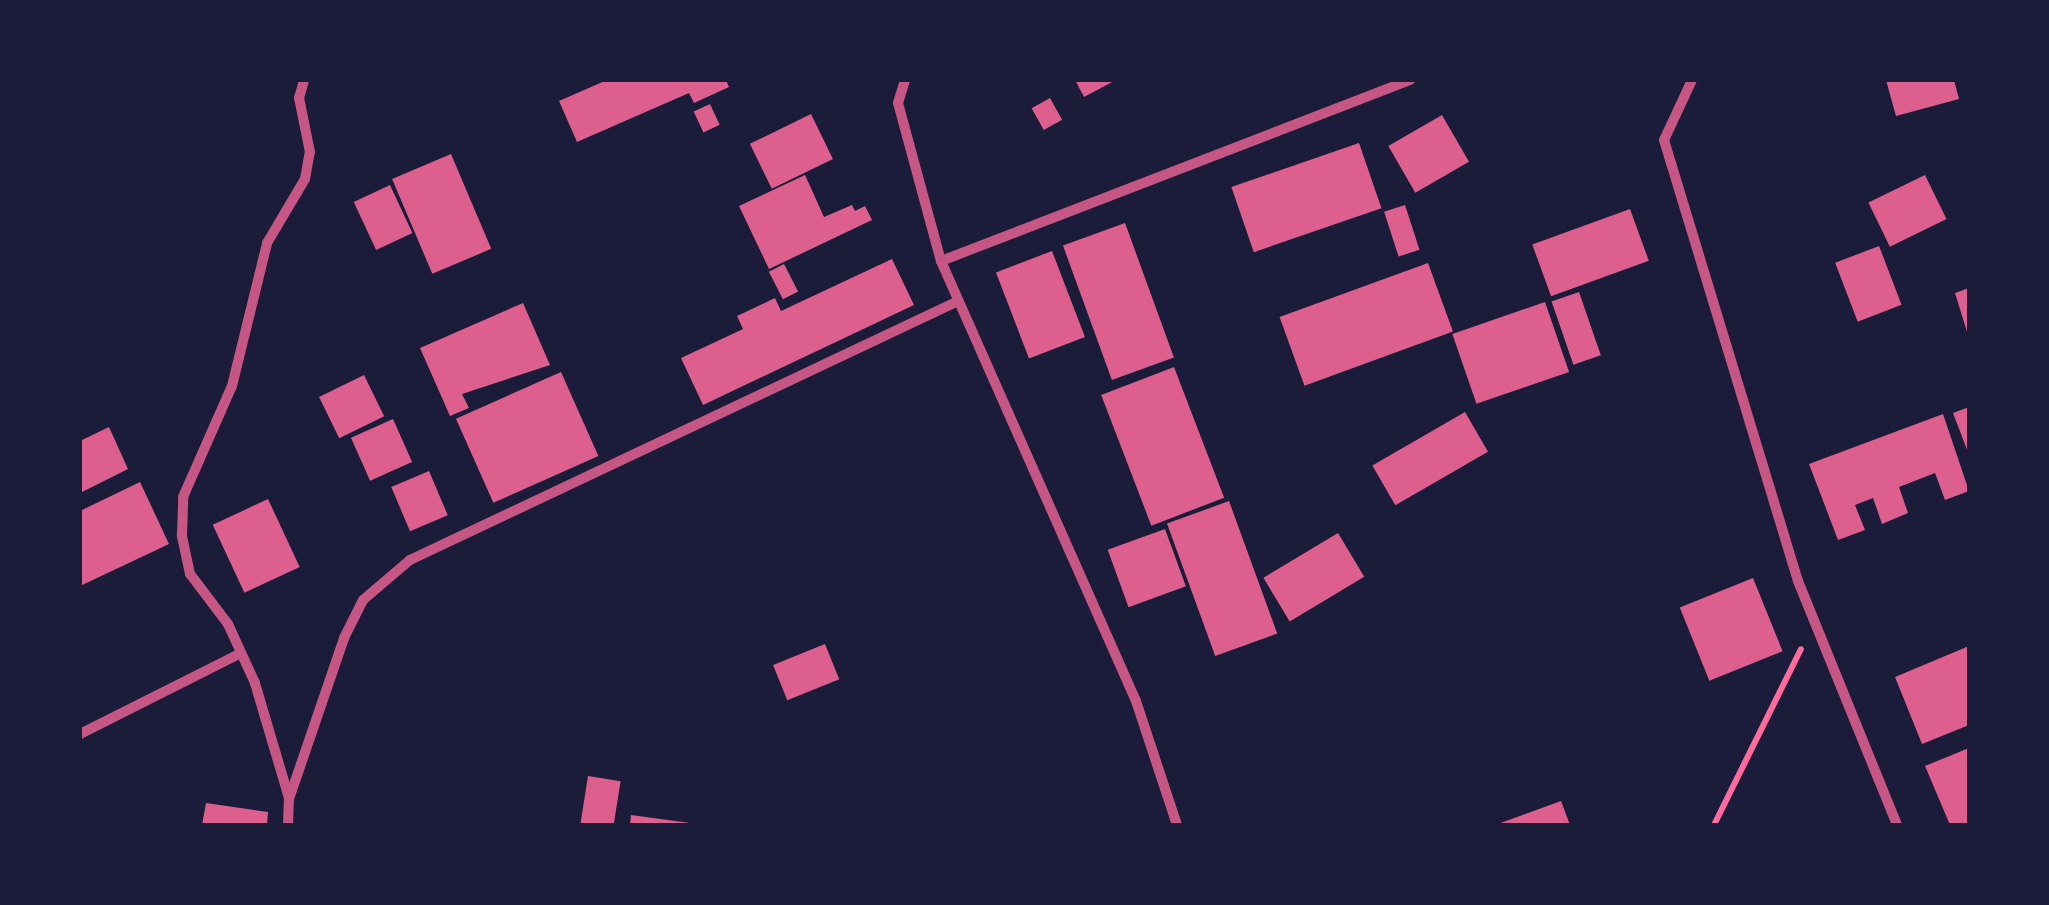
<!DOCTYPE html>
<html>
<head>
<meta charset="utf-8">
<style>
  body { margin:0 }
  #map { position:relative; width:2049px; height:905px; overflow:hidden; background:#1b1b3a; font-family:Quicksand,sans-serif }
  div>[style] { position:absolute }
  .building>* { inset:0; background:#dd5f8e; transform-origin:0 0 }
  .path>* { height:6px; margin:-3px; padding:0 3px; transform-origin:3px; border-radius:3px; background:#ff6b9d }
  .minor>* { height:10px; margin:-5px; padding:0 5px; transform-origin:5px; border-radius:5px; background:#c65784 }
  span { translate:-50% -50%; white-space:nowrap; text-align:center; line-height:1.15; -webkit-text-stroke:8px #1b1b3a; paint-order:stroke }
  .frame { position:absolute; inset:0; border:82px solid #1b1b3a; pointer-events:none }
</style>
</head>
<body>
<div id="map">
  <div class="building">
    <div style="clip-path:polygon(607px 80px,726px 80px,729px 87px,694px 103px,689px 93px,577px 142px,559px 101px)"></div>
    <div style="clip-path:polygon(1075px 80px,1116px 80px,1084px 97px)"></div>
    <div style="clip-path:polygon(1886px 80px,1954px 80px,1959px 99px,1896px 116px)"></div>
    <div style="left:1050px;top:98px;width:25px;height:21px;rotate:61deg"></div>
    <div style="left:710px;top:104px;width:23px;height:18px;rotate:65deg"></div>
    <div style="left:811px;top:114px;width:50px;height:68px;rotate:64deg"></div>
    <div style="left:1442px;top:115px;width:54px;height:62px;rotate:60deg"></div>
    <div style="left:1359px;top:143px;width:69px;height:135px;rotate:71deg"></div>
    <div style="left:451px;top:154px;width:103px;height:64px;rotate:67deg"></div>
    <div style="clip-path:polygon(805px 175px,824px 217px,852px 205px,855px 211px,865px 206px,872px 220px,769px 269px,739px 206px)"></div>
    <div style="left:1925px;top:175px;width:49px;height:63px;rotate:64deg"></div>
    <div style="left:390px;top:185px;width:53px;height:40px;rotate:65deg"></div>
    <div style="left:1405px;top:205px;width:47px;height:22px;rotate:72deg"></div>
    <div style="left:1630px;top:209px;width:55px;height:104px;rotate:70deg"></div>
    <div style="left:1125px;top:223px;width:143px;height:66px;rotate:70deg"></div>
    <div style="left:1879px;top:246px;width:63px;height:47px;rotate:69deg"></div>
    <div style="left:1052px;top:251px;width:92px;height:60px;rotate:69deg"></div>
    <div style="clip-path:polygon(892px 259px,914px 305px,703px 405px,681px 358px,743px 329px,737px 316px,775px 298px,781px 311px)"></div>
    <div style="left:1428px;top:263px;width:73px;height:158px;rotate:70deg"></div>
    <div style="left:784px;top:264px;width:31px;height:17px;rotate:63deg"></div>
    <div style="clip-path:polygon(1969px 288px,1969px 335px,1968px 335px,1955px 293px)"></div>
    <div style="left:1579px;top:292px;width:67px;height:29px;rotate:71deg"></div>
    <div style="left:1545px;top:302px;width:74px;height:98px;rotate:71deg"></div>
    <div style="clip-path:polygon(523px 303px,550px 365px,462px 394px,469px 408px,450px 416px,420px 348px)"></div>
    <div style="left:1174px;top:367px;width:140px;height:78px;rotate:69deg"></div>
    <div style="left:561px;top:372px;width:92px;height:115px;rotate:66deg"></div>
    <div style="left:364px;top:375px;width:46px;height:50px;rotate:64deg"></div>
    <div style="clip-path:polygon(1969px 407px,1969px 455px,1953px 413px)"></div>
    <div style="left:1465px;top:412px;width:46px;height:107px;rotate:60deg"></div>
    <div style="clip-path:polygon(1943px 414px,1969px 491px,1945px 500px,1935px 473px,1899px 487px,1908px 513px,1882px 524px,1873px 498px,1855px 505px,1865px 530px,1838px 540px,1809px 464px)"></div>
    <div style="left:393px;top:419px;width:47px;height:46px;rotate:66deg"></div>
    <div style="clip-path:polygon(109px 427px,128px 469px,80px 493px,80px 441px)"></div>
    <div style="left:429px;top:471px;width:48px;height:41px;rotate:67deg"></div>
    <div style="clip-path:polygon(140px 482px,169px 544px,80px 586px,80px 511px)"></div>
    <div style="left:268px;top:499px;width:75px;height:61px;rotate:65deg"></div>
    <div style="left:1229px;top:501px;width:141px;height:66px;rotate:70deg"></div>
    <div style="left:1165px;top:529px;width:61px;height:61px;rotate:70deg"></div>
    <div style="left:1338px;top:533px;width:51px;height:87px;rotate:59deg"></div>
    <div style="left:1753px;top:578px;width:79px;height:79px;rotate:68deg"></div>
    <div style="left:825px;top:644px;width:38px;height:56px;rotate:68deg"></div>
    <div style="clip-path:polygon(1969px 646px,1969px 725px,1922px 744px,1895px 677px)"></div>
    <div style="clip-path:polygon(1969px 748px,1969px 825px,1950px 825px,1925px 766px)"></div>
    <div style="left:588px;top:776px;width:33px;height:49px;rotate:9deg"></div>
    <div style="clip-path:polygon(1561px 801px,1570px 825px,1495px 825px)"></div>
    <div style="clip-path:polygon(206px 803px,268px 812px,267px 825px,202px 825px)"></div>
    <div style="clip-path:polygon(631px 815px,690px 823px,690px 825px,630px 825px)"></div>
  </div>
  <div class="path">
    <div style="left:1714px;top:825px;width:196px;rotate:-63.7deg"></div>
  </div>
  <div class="minor">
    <div style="left:905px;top:80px;width:24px;rotate:107deg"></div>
    <div style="left:898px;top:103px;width:164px;rotate:74.8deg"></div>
    <div style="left:941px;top:261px;width:481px;rotate:66.1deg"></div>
    <div style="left:1136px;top:701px;width:131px;rotate:71.7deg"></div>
    <div style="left:1692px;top:80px;width:66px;rotate:115deg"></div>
    <div style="left:1664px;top:140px;width:461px;rotate:73.1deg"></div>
    <div style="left:1798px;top:581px;width:263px;rotate:67.9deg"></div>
    <div style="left:941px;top:261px;width:503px;rotate:-21.1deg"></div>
    <div style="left:80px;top:734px;width:180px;rotate:-26.7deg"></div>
    <div style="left:289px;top:798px;width:120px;rotate:-106.5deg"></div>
    <div style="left:255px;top:683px;width:65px;rotate:-114.6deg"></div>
    <div style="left:228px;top:624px;width:63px;rotate:-127.2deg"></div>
    <div style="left:190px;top:574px;width:40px;rotate:-102deg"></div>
    <div style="left:182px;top:535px;width:38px;rotate:-88deg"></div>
    <div style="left:183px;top:497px;width:121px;rotate:-66.2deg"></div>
    <div style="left:232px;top:386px;width:147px;rotate:-76.2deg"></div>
    <div style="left:267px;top:243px;width:74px;rotate:-59.3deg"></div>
    <div style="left:305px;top:179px;width:27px;rotate:-80deg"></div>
    <div style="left:310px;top:152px;width:55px;rotate:-101.5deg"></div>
    <div style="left:299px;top:98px;width:19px;rotate:-74deg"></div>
    <div style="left:288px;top:825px;width:26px;rotate:-88deg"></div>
    <div style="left:289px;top:799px;width:170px;rotate:-71.1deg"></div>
    <div style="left:344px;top:638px;width:42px;rotate:-63.4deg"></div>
    <div style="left:363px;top:600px;width:62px;rotate:-40.4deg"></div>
    <div style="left:410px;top:560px;width:604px;rotate:-25.29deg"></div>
  </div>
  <div class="frame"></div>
</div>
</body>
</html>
